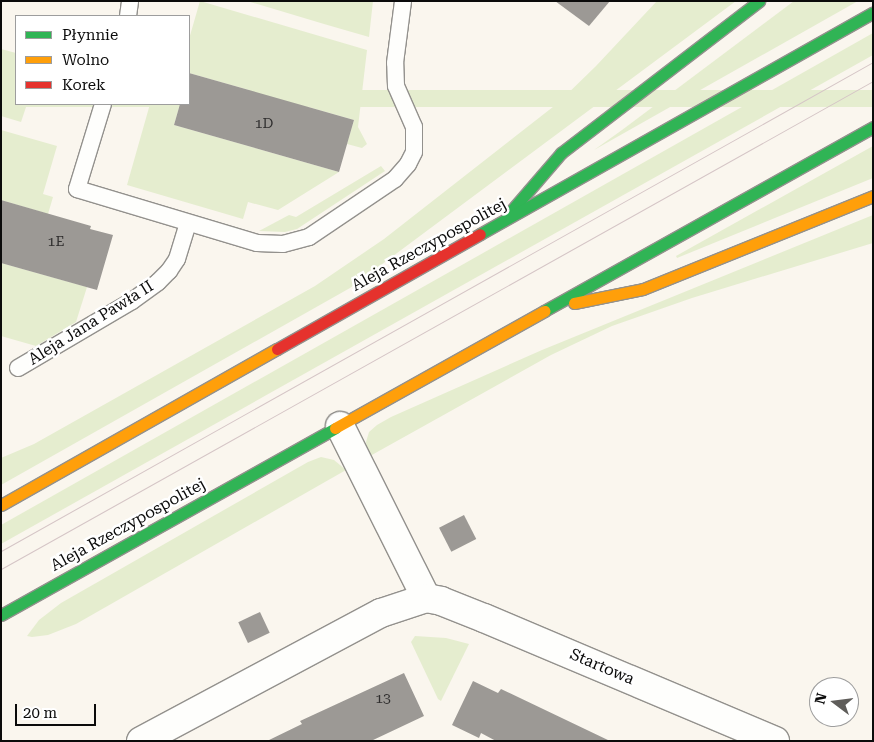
<!DOCTYPE html>
<html>
<head>
<meta charset="utf-8">
<style>
  body { margin:0 }
  #map { position:relative; width:874px; height:742px; overflow:hidden; background:#faf6ee; font-family:"Roboto Serif",serif }
  div>[style] { position:absolute }
  .green>* { inset:0; background:#e5edcf; transform-origin:0 0 }
  .building>* { inset:0; background:#9c9995; transform-origin:0 0 }
  .roads { filter:drop-shadow(1px 0 #93918d) drop-shadow(-1px 0 #93918d) drop-shadow(0 1px #93918d) drop-shadow(0 -1px #93918d) }
  .lane>* { height:16px; margin:-8px; padding:0 8px; transform-origin:8px; border-radius:8px; background:#fefefc }
  .street>* { height:28px; margin:-14px; padding:0 14px; transform-origin:14px; border-radius:14px; background:#fefefc }
  .fast>* { height:11px; margin:-5.5px; padding:0 5.5px; transform-origin:5.5px; border-radius:5.5px; background:#30b455 }
  .slow>* { height:11px; margin:-5.5px; padding:0 5.5px; transform-origin:5.5px; border-radius:5.5px; background:#ff9f0a }
  .jam>* { height:11px; margin:-5.5px; padding:0 5.5px; transform-origin:5.5px; border-radius:5.5px; background:#e5322d }
  .tram>* { height:1px; margin:-0.5px; padding:0 0.5px; transform-origin:0.5px; border-radius:0.5px; background:#d5c5c6 }
  span { translate:-50% -50%; white-space:nowrap; text-align:center; line-height:1.15; -webkit-text-stroke:5px #fff; paint-order:stroke }
  .number-label { font-size:14px; color:#2f2e2e }
  .number-label span { -webkit-text-stroke-width:0 }
  .street-label { font-size:16px; color:#0b0b0b }
  .frame { position:absolute; inset:0; border:2px solid #0b0b0b; pointer-events:none }
  .legend { position:absolute; left:15px; top:15px; width:175px; height:90px; box-sizing:border-box; background:#fff; border:1px solid #9d9d9d; margin:0; padding:6px 9px; list-style:none; font-size:15px; color:#0b0b0b }
  .legend li { display:flex; align-items:center; gap:10px; height:25px }
  .legend b { width:25px; border:1px solid #9d9d9d }
  .north { position:absolute; left:809px; top:677px; width:50px; height:50px; box-sizing:border-box; background:#fff; border:1px solid #9d9d9d; border-radius:50%; rotate:285deg; font-size:14px; font-weight:700; line-height:20px; text-align:center; color:#0b0b0b }
  .north::after { content:''; display:block; margin:auto; width:18px; height:22px; background:#5f5d5a; clip-path:polygon(50% 0,100% 100%,50% 72%,0 100%) }
  .scale { position:absolute; left:15px; top:704px; width:81px; height:22px; box-sizing:border-box; border:2px solid #0b0b0b; border-top:0; padding-left:6px; font-size:15px; line-height:18px; white-space:nowrap; color:#0b0b0b; -webkit-text-stroke:4px #fff; paint-order:stroke }
</style>
</head>
<body>
<div id="map">
  <div class="green">
    <div style="clip-path:polygon(200px 1px,367px 50px,358px 127px,367px 144px,362px 148px,347px 144px,354px 120px,189px 73px,189px 39px)"></div>
    <div style="clip-path:polygon(247px 1px,373px 1px,369px 37px,324px 24px)"></div>
    <div style="clip-path:polygon(657px 1px,736px 1px,350px 288px,1px 485px,1px 458px,34px 444px,315px 286px,384px 239px,558px 103px,596px 66px)"></div>
    <div style="clip-path:polygon(794px 1px,858px 1px,594px 150px,622px 130px)"></div>
    <div style="clip-path:polygon(873px 33px,873px 55px,1px 544px,1px 525px)"></div>
    <div style="clip-path:polygon(1px 49px,16px 53px,16px 104px,27px 104px,21px 122px,1px 116px)"></div>
    <div style="left:873px;top:90px;width:17px;height:999px;rotate:90deg"></div>
    <div style="clip-path:polygon(150px 104px,180px 104px,174px 125px,339px 172px,278px 210px,248px 202px,243px 219px,127px 185px)"></div>
    <div style="clip-path:polygon(1px 130px,57px 146px,43px 194px,53px 197px,48px 214px,1px 200px)"></div>
    <div style="clip-path:polygon(873px 146px,873px 178px,677px 258px,676px 256px)"></div>
    <div style="clip-path:polygon(381px 166px,385px 171px,297px 229px,285px 232px,259px 231px,289px 215px,296px 217px)"></div>
    <div style="clip-path:polygon(873px 215px,873px 243px,692px 298px,612px 326px,551px 355px,370px 456px,367px 450px,366px 442px,369px 432px,377px 425px,391px 417px,542px 350px)"></div>
    <div style="clip-path:polygon(1px 263px,87px 287px,76px 322px,36px 346px,1px 336px)"></div>
    <div style="clip-path:polygon(321px 457px,334px 460px,346px 470px,76px 624px,48px 635px,32px 637px,27px 636px,39px 620px,61px 603px,308px 462px)"></div>
    <div style="clip-path:polygon(415px 636px,446px 638px,469px 644px,441px 701px,438px 699px,411px 642px)"></div>
  </div>
  <div class="building">
    <div style="clip-path:polygon(555px 1px,610px 1px,589px 26px)"></div>
    <div style="clip-path:polygon(189px 73px,354px 120px,339px 172px,174px 125px,180px 104px,189px 104px)"></div>
    <div style="clip-path:polygon(1px 200px,91px 226px,90px 229px,113px 235px,97px 290px,1px 263px)"></div>
    <div style="left:464px;top:515px;width:27px;height:28px;rotate:63deg"></div>
    <div style="left:260px;top:612px;width:23px;height:24px;rotate:65deg"></div>
    <div style="clip-path:polygon(404px 673px,424px 716px,371px 741px,267px 741px,302px 724px,300px 721px)"></div>
    <div style="clip-path:polygon(473px 681px,498px 693px,501px 689px,610px 741px,496px 741px,481px 733px,479px 738px,452px 725px)"></div>
  </div>
  <div class="roads">
    <div class="lane">
      <div style="left:128px;top:16px;width:15px;rotate:-82deg"></div>
      <div style="left:103px;top:104px;width:89px;rotate:107deg"></div>
      <div style="left:77px;top:189px;width:188px;rotate:16.7deg"></div>
      <div style="left:257px;top:243px;width:26px;rotate:2deg"></div>
      <div style="left:283px;top:244px;width:27px;rotate:-15deg"></div>
      <div style="left:309px;top:237px;width:104px;rotate:-34deg"></div>
      <div style="left:395px;top:179px;width:20px;rotate:-49deg"></div>
      <div style="left:408px;top:164px;width:13px;rotate:-63deg"></div>
      <div style="left:414px;top:152px;width:25px;rotate:-90deg"></div>
      <div style="left:414px;top:127px;width:45px;rotate:-113.7deg"></div>
      <div style="left:396px;top:86px;width:23px;rotate:-92deg"></div>
      <div style="left:395px;top:63px;width:63px;rotate:-82.6deg"></div>
      <div style="left:18px;top:368px;width:132px;rotate:-30.4deg"></div>
      <div style="left:132px;top:301px;width:32px;rotate:-36deg"></div>
      <div style="left:158px;top:282px;width:16px;rotate:-45deg"></div>
      <div style="left:169px;top:271px;width:14px;rotate:-56deg"></div>
      <div style="left:177px;top:259px;width:37px;rotate:-73deg"></div>
    </div>
    <div class="street">
      <div style="left:340px;top:426px;width:192px;rotate:63.4deg"></div>
      <div style="left:141px;top:741px;width:272px;rotate:-28.1deg"></div>
      <div style="left:381px;top:613px;width:47px;rotate:-18.4deg"></div>
      <div style="left:426px;top:598px;width:15px;rotate:11deg"></div>
      <div style="left:441px;top:601px;width:46px;rotate:21.6deg"></div>
      <div style="left:484px;top:618px;width:316px;rotate:22.9deg"></div>
    </div>
    <div class="fast">
      <div style="left:512px;top:210px;width:75px;rotate:-49.3deg"></div>
      <div style="left:561px;top:153px;width:250px;rotate:-37.5deg"></div>
      <div style="left:480px;top:234px;width:451px;rotate:-29.4deg"></div>
      <div style="left:544px;top:311px;width:377px;rotate:-29.2deg"></div>
      <div style="left:1px;top:615px;width:383px;rotate:-29.2deg"></div>
    </div>
    <div class="slow">
      <div style="left:574px;top:303px;width:70px;rotate:-11.5deg"></div>
      <div style="left:643px;top:289px;width:248px;rotate:-22deg"></div>
      <div style="left:335px;top:428px;width:240px;rotate:-29.2deg"></div>
      <div style="left:1px;top:505px;width:317px;rotate:-29.5deg"></div>
    </div>
    <div class="jam">
      <div style="left:277px;top:349px;width:233px;rotate:-29.5deg"></div>
    </div>
  </div>
  <div class="tram">
    <div style="left:1px;top:551px;width:1000px;rotate:-29.28deg"></div>
    <div style="left:1px;top:569px;width:999px;rotate:-29.23deg"></div>
  </div>
  <div class="number-label">
    <span style="left:264px;top:123px">1D</span>
    <span style="left:56px;top:241px">1E</span>
    <span style="left:383px;top:698px">13</span>
  </div>
  <div class="street-label">
    <span style="left:429px;top:245px;rotate:-29deg">Aleja Rzeczypospolitej</span>
    <span style="left:91px;top:323px;rotate:-32deg">Aleja Jana Pawła II</span>
    <span style="left:128px;top:525px;rotate:-29deg">Aleja Rzeczypospolitej</span>
    <span style="left:602px;top:667px;rotate:23deg">Startowa</span>
  </div>
  <div class="frame"></div>
  <ul class="legend">
  <li><b style="height:6px;background:#30b455"></b>Płynnie</li>
  <li><b style="height:6px;background:#ff9f0a"></b>Wolno</li>
  <li><b style="height:6px;background:#e5322d"></b>Korek</li>
  </ul>
  <div class="north">N</div>
  <div class="scale">20 m</div>
</div>
</body>
</html>
